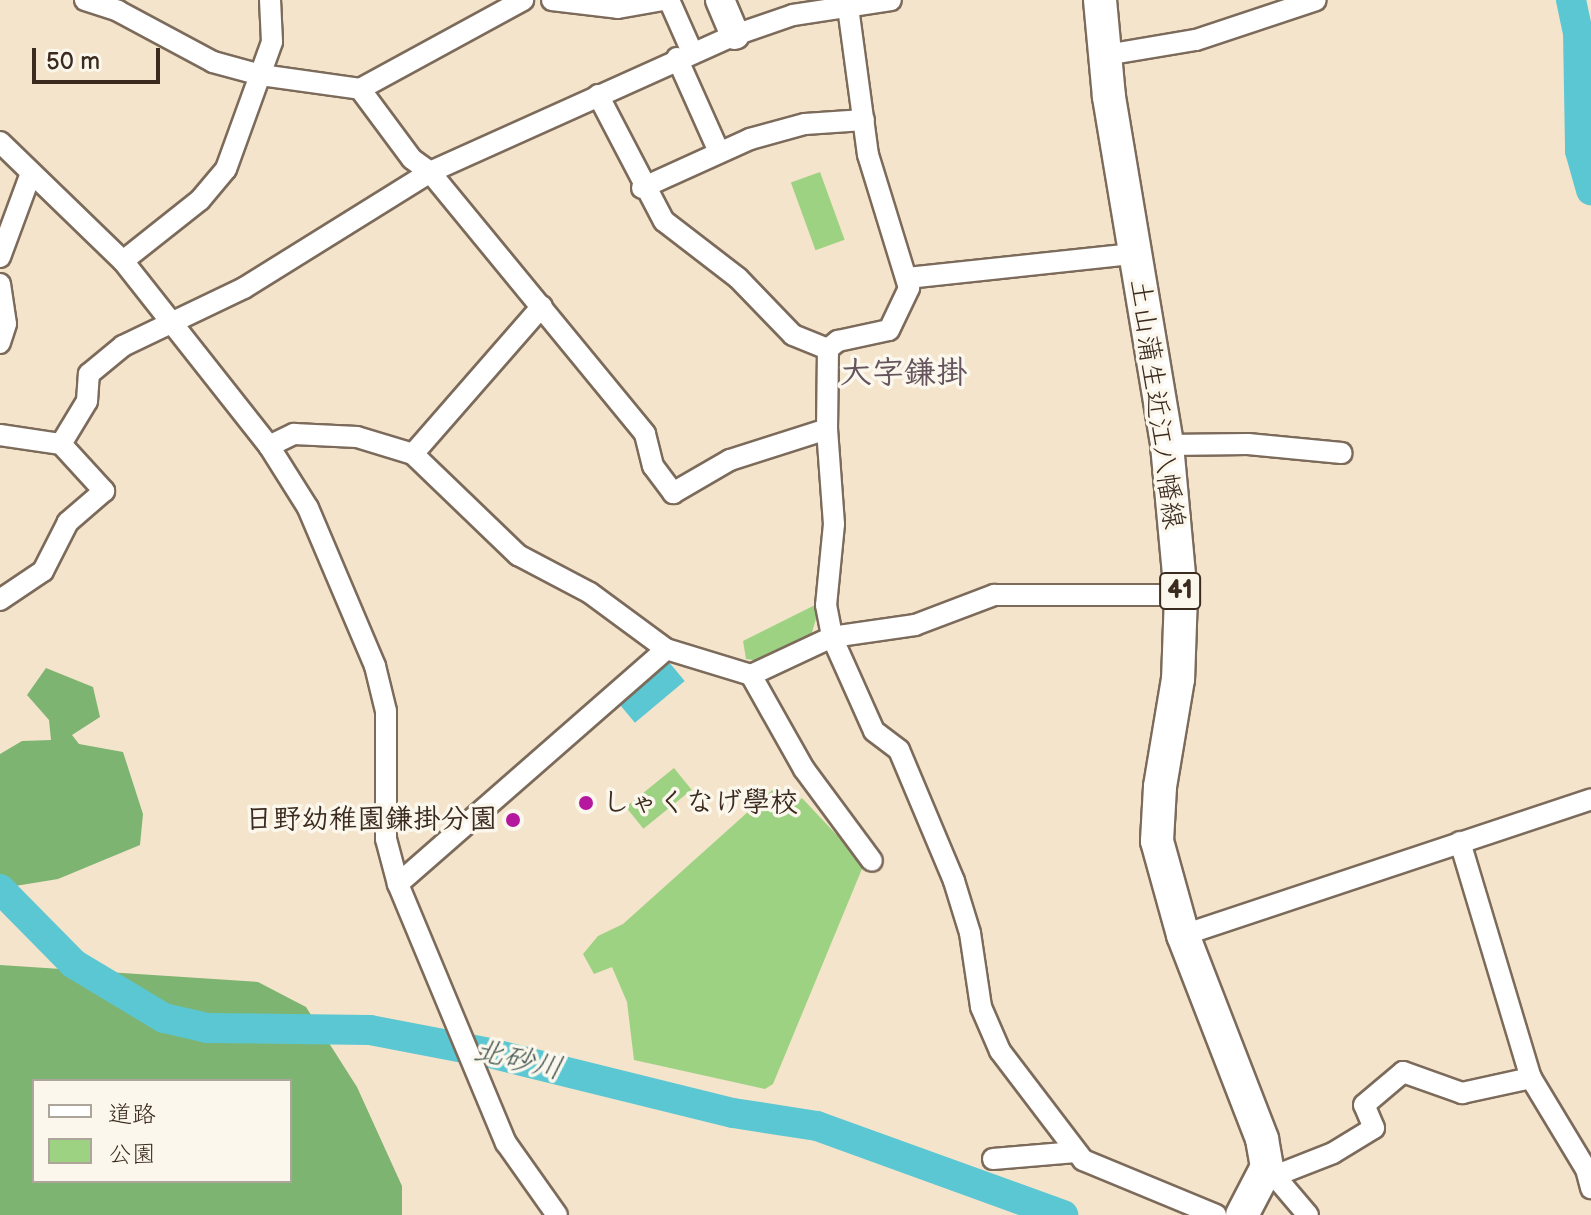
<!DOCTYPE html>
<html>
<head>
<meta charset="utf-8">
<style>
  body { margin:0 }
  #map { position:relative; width:1591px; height:1215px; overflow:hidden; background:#f4e4cb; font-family:"Balsamiq Sans","Klee One",sans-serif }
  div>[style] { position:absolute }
  .green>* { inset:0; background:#9ed283; transform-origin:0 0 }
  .forest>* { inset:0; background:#7eb471 }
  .water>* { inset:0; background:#5bc7d3; transform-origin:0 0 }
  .river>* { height:30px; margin:-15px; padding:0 15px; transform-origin:15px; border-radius:15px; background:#5bc7d3 }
  .roads { filter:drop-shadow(2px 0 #7c6b5b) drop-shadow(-2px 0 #7c6b5b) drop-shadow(0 2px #7c6b5b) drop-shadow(0 -2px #7c6b5b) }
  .street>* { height:20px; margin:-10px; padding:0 10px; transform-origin:10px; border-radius:10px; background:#fff }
  .secondary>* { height:28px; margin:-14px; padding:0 14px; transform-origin:14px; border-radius:14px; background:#fff }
  .primary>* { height:32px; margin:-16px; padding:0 16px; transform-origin:16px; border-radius:16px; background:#fff }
  .dots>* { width:22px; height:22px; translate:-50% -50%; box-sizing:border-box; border:4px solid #fbf7ec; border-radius:50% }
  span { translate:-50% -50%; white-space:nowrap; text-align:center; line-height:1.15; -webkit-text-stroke:7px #fbf7ec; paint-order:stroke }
  .shield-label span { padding:2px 6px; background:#fbf7ec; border:2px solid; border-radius:6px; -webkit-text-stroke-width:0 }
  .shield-label { font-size:26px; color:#3b2a1e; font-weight:700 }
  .street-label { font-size:28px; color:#3b2a1e }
  .poi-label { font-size:28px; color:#3b2a1e; font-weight:700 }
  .left { translate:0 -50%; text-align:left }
  .right { translate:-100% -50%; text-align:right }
  .water-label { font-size:30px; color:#455954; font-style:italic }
  .quarter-label { font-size:32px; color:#65545d; font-weight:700 }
  .legend { position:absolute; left:32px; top:1079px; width:260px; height:104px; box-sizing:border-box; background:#fbf7ec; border:2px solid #aea59a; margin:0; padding:10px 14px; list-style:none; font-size:24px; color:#3b2a1e }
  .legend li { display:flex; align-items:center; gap:16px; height:40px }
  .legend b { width:40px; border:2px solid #aea59a }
  .scale { position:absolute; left:32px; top:48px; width:128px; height:36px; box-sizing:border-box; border:4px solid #3b2a1e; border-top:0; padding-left:10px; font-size:24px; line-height:28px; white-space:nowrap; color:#3b2a1e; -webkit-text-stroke:6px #fbf7ec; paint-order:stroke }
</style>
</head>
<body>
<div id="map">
  <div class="green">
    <div style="left:820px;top:172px;width:72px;height:31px;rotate:70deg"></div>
    <div style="clip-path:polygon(821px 602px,810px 639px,768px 662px,746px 659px,743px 641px)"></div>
    <div style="left:674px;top:768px;width:28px;height:62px;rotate:51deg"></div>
    <div style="clip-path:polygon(778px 785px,792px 806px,802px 798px,864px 864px,773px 1084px,765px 1089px,634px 1060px,627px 1002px,612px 967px,594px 974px,583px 954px,598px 936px,623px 924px)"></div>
  </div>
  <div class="forest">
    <div style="clip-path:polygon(46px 668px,93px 687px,100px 717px,72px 735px,79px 744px,123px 752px,143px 814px,140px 845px,58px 879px,9px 887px,0 876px,0 754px,22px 741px,51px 740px,49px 720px,27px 695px)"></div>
    <div style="clip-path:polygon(evenodd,0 965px,258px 982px,306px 1007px,357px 1087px,402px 1186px,402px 1215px,0 1215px,0 965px,290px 1081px,290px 1181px,34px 1181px,34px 1081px,290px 1081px)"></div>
  </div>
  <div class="water">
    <div style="left:668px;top:661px;width:26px;height:65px;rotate:50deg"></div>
  </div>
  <div class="river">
    <div style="left:1571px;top:0;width:33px;rotate:78deg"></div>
    <div style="left:1578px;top:32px;width:119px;rotate:89deg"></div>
    <div style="left:1580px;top:151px;width:41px;rotate:74.2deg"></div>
    <div style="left:0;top:889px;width:105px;rotate:45.4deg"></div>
    <div style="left:74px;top:964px;width:105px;rotate:31deg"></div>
    <div style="left:164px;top:1018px;width:44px;rotate:13.1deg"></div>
    <div style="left:207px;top:1028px;width:163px;rotate:0.7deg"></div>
    <div style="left:370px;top:1030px;width:122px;rotate:10.9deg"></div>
    <div style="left:490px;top:1053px;width:250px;rotate:13.9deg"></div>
    <div style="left:733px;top:1113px;width:85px;rotate:8.8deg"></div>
    <div style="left:817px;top:1126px;width:262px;rotate:19.9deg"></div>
  </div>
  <div class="roads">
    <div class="street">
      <div style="left:85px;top:0;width:35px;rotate:18deg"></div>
      <div style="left:118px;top:11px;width:108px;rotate:28.2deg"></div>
      <div style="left:213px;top:62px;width:50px;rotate:15.2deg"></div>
      <div style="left:261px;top:75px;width:100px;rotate:8deg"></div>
      <div style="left:360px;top:89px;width:87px;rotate:53.4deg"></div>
      <div style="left:412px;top:159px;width:22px;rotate:36deg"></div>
      <div style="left:430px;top:172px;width:339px;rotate:50.6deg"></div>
      <div style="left:645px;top:434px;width:33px;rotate:76deg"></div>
      <div style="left:653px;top:466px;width:34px;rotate:53deg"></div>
      <div style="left:673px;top:493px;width:66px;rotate:-30.1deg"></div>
      <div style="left:730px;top:460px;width:102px;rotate:-17.7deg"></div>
      <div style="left:552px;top:0;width:66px;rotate:6.9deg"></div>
      <div style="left:618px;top:8px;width:46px;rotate:-10.1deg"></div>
      <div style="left:669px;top:0;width:57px;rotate:66.1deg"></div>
      <div style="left:1106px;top:55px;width:91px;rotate:-9.5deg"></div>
      <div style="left:1196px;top:40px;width:126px;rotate:-18.4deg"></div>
      <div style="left:677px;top:58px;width:103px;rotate:65.9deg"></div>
      <div style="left:360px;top:89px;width:186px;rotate:-28.6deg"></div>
      <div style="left:598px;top:95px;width:142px;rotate:62.4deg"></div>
      <div style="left:664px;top:221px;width:93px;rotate:37.6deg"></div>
      <div style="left:738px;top:278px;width:79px;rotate:46deg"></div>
      <div style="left:793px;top:335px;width:38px;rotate:22deg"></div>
      <div style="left:0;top:142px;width:171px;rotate:44.1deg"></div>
      <div style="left:123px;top:261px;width:236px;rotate:51.7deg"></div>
      <div style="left:269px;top:446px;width:73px;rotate:57.8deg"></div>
      <div style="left:308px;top:508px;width:172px;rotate:67deg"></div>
      <div style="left:375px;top:666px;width:46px;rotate:76.3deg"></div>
      <div style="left:386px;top:711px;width:128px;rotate:90deg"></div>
      <div style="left:386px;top:839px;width:47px;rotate:75.1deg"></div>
      <div style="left:398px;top:884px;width:281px;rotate:67.4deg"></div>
      <div style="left:506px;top:1143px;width:88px;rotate:54.7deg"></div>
      <div style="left:642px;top:188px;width:119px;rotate:-24.4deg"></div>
      <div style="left:750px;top:139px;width:57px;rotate:-15.3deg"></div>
      <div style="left:805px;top:124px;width:59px;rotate:-3.9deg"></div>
      <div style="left:0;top:257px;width:90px;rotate:-69.7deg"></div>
      <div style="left:123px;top:261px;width:98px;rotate:-38.4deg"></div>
      <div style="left:200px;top:200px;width:40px;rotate:-50deg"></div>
      <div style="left:226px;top:169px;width:135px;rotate:-70.1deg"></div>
      <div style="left:272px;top:42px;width:42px;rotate:-92.7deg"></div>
      <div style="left:908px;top:278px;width:226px;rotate:-6.1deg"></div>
      <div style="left:0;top:284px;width:40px;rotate:81.5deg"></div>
      <div style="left:6px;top:324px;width:20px;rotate:108deg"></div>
      <div style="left:828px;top:349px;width:80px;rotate:90.7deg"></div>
      <div style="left:827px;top:429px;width:95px;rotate:85.8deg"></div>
      <div style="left:834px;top:524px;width:81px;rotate:95.6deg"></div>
      <div style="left:826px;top:605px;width:33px;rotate:79deg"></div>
      <div style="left:832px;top:637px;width:103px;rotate:65.9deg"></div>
      <div style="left:874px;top:731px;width:31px;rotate:37deg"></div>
      <div style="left:899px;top:750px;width:142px;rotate:67.2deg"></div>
      <div style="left:954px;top:881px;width:54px;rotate:72.9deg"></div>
      <div style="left:970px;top:933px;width:75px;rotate:81.5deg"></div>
      <div style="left:981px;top:1007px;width:48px;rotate:66.6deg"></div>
      <div style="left:1000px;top:1051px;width:137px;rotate:52.7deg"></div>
      <div style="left:1083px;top:1160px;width:144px;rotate:22.5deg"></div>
      <div style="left:828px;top:349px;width:13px;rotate:-39deg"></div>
      <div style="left:838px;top:341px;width:52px;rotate:-12.2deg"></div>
      <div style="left:889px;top:330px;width:47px;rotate:-64.5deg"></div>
      <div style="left:909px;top:288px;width:139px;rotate:-107.1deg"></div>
      <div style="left:868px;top:155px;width:149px;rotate:-97.7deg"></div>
      <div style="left:0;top:435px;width:62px;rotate:8.4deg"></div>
      <div style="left:61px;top:444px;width:64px;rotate:47.5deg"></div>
      <div style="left:104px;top:491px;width:48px;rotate:139.3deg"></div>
      <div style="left:68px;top:522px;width:55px;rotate:117deg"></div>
      <div style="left:43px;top:571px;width:52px;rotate:146deg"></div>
      <div style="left:61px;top:444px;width:50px;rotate:-58.8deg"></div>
      <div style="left:87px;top:401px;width:27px;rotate:-86deg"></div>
      <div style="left:89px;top:374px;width:44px;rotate:-39.5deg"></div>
      <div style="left:123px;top:346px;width:134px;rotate:-25.6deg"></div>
      <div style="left:244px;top:288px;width:219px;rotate:-31.9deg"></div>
      <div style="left:430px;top:172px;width:334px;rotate:-24.2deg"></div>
      <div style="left:735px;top:35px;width:61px;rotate:-19deg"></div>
      <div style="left:793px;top:15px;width:99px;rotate:-8.7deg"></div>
      <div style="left:1167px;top:445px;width:81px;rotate:-0.7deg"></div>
      <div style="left:1248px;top:444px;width:94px;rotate:5.5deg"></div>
      <div style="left:269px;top:446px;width:28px;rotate:-26deg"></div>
      <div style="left:294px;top:434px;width:63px;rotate:2.7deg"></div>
      <div style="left:357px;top:437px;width:59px;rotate:16.9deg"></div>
      <div style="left:413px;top:454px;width:146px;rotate:43.9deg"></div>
      <div style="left:518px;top:555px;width:81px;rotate:27.8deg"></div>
      <div style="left:590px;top:593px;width:94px;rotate:36.4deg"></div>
      <div style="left:666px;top:649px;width:89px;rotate:17deg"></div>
      <div style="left:751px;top:675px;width:89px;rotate:-25.1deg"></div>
      <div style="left:832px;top:637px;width:84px;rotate:-8.2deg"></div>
      <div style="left:915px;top:625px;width:85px;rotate:-20.8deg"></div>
      <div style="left:994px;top:595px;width:187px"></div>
      <div style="left:413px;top:454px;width:196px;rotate:-48.9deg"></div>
      <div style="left:751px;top:675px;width:108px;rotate:60.6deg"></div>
      <div style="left:804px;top:769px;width:114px;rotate:53.5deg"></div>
      <div style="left:1460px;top:842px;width:246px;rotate:73.3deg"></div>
      <div style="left:1531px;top:1078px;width:106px;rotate:58.9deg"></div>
      <div style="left:1586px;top:1169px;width:20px;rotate:75deg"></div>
      <div style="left:398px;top:884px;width:356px;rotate:-41.2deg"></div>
      <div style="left:1183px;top:935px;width:430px;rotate:-18.4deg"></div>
      <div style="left:993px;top:1159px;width:83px;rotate:-4.8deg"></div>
      <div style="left:1267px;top:1167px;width:63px;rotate:49.5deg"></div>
      <div style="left:1277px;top:1175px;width:60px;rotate:-21.4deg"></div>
      <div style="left:1333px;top:1153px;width:48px;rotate:-31.4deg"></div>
      <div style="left:1374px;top:1128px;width:25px;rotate:-113deg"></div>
      <div style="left:1364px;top:1105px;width:51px;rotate:-40.2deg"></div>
      <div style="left:1403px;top:1072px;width:63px;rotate:19.6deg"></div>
      <div style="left:1462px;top:1093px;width:71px;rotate:-12.3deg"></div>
    </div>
    <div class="secondary">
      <div style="left:720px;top:0;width:38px;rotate:67deg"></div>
    </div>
    <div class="primary">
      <div style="left:1100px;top:0;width:97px;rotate:84.7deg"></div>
      <div style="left:1109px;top:97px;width:353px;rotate:80.5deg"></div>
      <div style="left:1167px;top:445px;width:151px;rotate:84.7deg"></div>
      <div style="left:1181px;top:595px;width:84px;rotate:92deg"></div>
      <div style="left:1178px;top:679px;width:109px;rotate:99.5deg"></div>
      <div style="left:1160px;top:787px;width:54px;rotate:93.2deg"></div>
      <div style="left:1157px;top:841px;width:98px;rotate:74.5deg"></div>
      <div style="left:1183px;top:935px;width:219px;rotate:68.8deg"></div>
      <div style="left:1262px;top:1139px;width:28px;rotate:80deg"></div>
      <div style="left:1267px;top:1167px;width:54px;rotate:117.5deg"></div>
    </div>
  </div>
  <div class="dots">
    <div style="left:586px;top:803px;background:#b5179e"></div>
    <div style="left:513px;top:820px;background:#b5179e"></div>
  </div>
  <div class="shield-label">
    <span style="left:1180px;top:591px">41</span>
  </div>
  <div class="street-label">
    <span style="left:1156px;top:404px;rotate:82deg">土山蒲生近江八幡線</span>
  </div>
  <div class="poi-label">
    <span class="left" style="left:602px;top:803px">しゃくなげ學校</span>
    <span class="right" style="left:497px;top:820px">日野幼稚園鎌掛分園</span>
  </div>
  <div class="water-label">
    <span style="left:518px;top:1060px;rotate:13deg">北砂川</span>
  </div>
  <div class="quarter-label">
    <span style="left:904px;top:374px">大字鎌掛</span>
  </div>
  <ul class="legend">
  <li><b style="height:10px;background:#fff"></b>道路</li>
  <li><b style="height:22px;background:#9ed283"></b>公園</li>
  </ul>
  <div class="scale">50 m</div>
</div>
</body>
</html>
